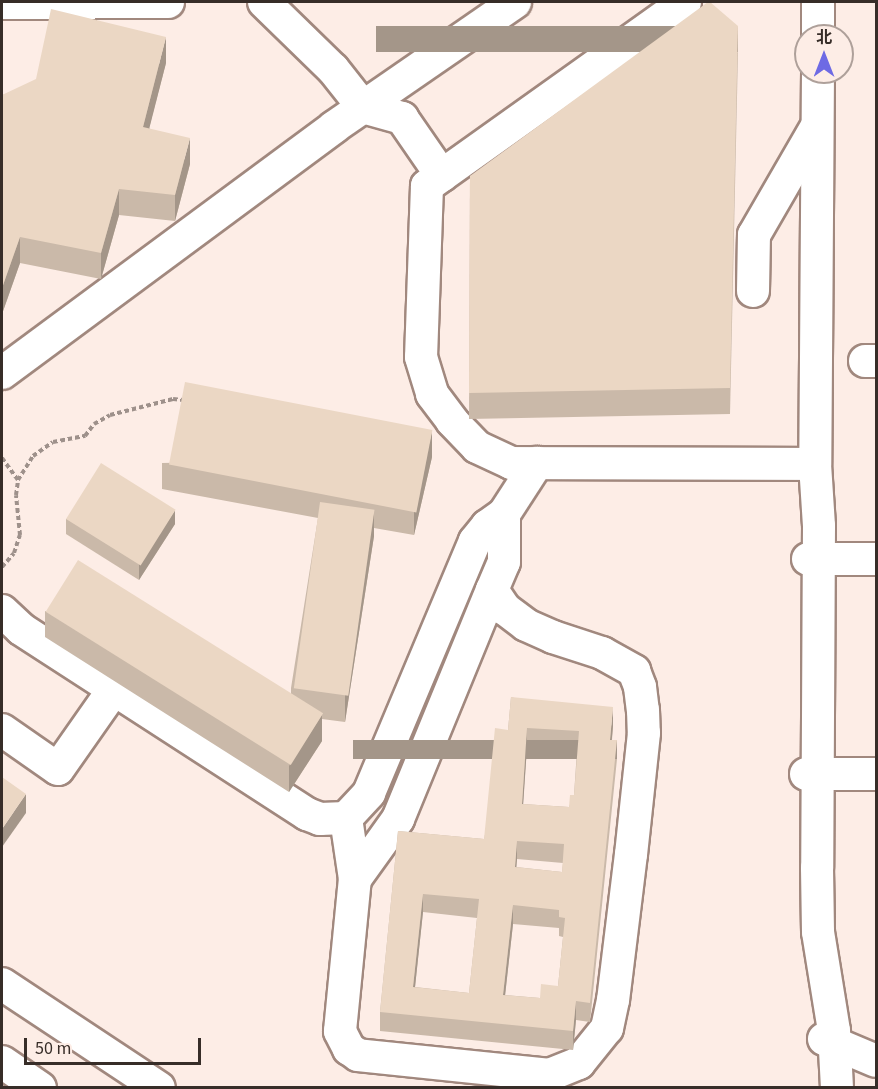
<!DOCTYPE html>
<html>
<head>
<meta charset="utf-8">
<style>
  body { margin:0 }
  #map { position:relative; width:878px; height:1089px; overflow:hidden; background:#fdede6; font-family:"Source Sans 3","Noto Sans SC",sans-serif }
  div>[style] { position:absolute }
  .path>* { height:4px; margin-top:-2px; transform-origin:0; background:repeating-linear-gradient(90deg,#9e918b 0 4.5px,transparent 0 7.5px) }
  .roads { filter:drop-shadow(2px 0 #a1887e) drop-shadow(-2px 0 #a1887e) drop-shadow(0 2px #a1887e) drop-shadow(0 -2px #a1887e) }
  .minor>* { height:32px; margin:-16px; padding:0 16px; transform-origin:16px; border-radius:16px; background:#fff }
  .wall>* { inset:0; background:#cab9a9 }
  .shaded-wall>* { inset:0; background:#a49689; transform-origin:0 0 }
  .building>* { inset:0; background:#ebd7c4; transform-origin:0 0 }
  span { translate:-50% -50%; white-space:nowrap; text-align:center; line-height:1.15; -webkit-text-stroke:5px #fdede6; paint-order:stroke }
  .frame { position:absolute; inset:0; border:3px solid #372d28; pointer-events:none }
  .north { position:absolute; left:794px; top:24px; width:60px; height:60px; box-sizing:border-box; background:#fdede6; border:2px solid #aea09a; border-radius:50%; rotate:0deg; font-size:16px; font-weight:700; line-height:24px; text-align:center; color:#372d28 }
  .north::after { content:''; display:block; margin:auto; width:21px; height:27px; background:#6e6ae4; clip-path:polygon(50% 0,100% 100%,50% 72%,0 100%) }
  .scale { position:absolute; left:24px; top:1038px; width:177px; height:27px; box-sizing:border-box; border:3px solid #372d28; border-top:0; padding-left:8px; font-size:18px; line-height:21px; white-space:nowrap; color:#372d28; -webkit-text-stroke:4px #fdede6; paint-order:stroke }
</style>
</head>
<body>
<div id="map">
  <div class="path">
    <div style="left:2px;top:458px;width:27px;rotate:54deg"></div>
    <div style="left:18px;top:480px;width:28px;rotate:-58deg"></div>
    <div style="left:33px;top:456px;width:24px;rotate:-35deg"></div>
    <div style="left:53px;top:442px;width:33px;rotate:-11deg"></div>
    <div style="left:85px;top:436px;width:15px;rotate:-53deg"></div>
    <div style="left:94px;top:424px;width:18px;rotate:-29deg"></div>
    <div style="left:110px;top:415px;width:65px;rotate:-14.3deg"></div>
    <div style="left:173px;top:399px;width:10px;rotate:6deg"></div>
    <div style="left:2px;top:567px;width:18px;rotate:-49deg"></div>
    <div style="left:14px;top:553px;width:19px;rotate:-72deg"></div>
    <div style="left:20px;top:535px;width:40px;rotate:-95.7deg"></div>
    <div style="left:16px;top:495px;width:15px;rotate:-82deg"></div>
  </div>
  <div class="roads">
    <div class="minor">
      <div style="left:264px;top:2px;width:96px;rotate:44.2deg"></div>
      <div style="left:333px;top:69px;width:48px;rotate:51.7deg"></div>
      <div style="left:363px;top:107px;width:41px;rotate:15.8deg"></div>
      <div style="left:402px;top:118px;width:70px;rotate:55.4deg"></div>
      <div style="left:685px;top:2px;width:317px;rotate:144.5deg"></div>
      <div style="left:427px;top:186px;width:171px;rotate:92deg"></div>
      <div style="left:421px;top:357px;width:39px;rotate:73deg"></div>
      <div style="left:432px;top:394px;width:34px;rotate:53deg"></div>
      <div style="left:452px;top:421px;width:36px;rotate:46deg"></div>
      <div style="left:477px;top:447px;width:38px;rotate:25deg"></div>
      <div style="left:511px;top:463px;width:304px;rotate:0.2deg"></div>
      <div style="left:2px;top:3px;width:166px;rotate:-0.3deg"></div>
      <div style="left:818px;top:36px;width:34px;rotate:-90deg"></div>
      <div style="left:818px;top:72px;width:392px;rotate:90.4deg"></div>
      <div style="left:815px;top:464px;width:62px;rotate:86.3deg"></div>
      <div style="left:819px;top:526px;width:342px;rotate:90.3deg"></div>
      <div style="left:817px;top:868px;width:64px;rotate:89.1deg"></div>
      <div style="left:818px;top:932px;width:100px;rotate:80.8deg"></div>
      <div style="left:834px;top:1031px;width:57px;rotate:87deg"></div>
      <div style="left:753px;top:291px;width:56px;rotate:-89deg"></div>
      <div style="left:754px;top:235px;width:126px;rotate:-60deg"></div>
      <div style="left:865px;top:361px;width:11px"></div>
      <div style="left:2px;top:373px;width:413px;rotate:-36.5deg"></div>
      <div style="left:334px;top:127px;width:220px;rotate:-34.6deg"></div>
      <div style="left:808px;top:559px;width:68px"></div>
      <div style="left:492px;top:590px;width:23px;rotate:56deg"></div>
      <div style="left:505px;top:609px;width:26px;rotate:37deg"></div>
      <div style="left:526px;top:625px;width:30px;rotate:24deg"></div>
      <div style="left:553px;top:637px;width:52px;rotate:18.1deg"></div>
      <div style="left:602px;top:653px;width:37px;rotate:29deg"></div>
      <div style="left:634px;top:671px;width:17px;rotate:69deg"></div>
      <div style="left:640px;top:687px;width:23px;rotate:83deg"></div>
      <div style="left:643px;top:710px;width:23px;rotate:88deg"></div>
      <div style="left:644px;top:733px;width:122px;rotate:96.1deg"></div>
      <div style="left:631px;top:854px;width:147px;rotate:97deg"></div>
      <div style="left:613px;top:1000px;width:29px;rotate:102deg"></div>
      <div style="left:607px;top:1028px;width:45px;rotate:128.7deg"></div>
      <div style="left:579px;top:1063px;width:31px;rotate:158deg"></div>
      <div style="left:550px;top:1075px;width:193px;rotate:-174.1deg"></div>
      <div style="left:358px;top:1055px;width:11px;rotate:-146deg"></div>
      <div style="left:349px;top:1049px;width:20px;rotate:-117deg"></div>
      <div style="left:340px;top:1031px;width:153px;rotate:-84.4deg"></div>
      <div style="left:355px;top:879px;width:74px;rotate:-54.4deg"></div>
      <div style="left:398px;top:819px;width:248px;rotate:-67.7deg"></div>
      <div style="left:492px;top:590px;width:30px;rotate:-67deg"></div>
      <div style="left:504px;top:562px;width:48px;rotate:-90deg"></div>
      <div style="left:2px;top:611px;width:26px;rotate:43deg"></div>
      <div style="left:21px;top:629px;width:341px;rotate:32.9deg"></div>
      <div style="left:307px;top:814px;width:14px;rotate:21deg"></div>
      <div style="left:320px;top:819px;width:26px;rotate:-2deg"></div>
      <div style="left:346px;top:818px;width:34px;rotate:-47deg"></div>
      <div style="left:369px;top:793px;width:273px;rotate:-67.2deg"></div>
      <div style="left:475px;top:541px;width:19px;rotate:-51deg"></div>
      <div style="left:487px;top:526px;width:21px;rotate:-35deg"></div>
      <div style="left:504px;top:514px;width:61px;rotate:-57.1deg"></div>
      <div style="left:2px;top:730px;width:68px;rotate:34.9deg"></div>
      <div style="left:58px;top:769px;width:98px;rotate:-55deg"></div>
      <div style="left:806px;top:774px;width:70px"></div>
      <div style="left:346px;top:818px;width:62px;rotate:81.6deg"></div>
      <div style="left:2px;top:984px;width:188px;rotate:33.5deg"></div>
      <div style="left:824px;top:1039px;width:56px;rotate:22.9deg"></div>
      <div style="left:2px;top:1062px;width:46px;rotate:34.4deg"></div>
    </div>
  </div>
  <div class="wall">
    <div style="clip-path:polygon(738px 52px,730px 414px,469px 419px,470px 176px)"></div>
    <div style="clip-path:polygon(166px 63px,149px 128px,190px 164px,175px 221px,119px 215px,101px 279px,20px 263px,2px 314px,2px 95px)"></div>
    <div style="clip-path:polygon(432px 457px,414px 535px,374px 528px,374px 536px,345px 722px,322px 719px,322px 741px,289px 792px,45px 637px,45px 611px,291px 695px,291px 688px,318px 518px,162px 489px,162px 463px)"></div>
    <div style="clip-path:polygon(66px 519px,175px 524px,139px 580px,66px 534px)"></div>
    <div style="clip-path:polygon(evenodd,511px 697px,613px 726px,612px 740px,617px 759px,590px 1022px,576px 1020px,573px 1050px,380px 1031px,380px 1012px,398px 831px,484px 839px,508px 730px,511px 697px,527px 747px,577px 750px,574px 795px,569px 807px,523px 804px,527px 747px,511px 697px,517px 859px,563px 863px,562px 872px,516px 867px,517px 859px,511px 697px,423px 912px,477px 918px,469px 993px,415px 987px,423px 912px,511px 697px,513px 924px,559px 928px,559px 936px,563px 937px,558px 986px,540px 998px,505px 995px,513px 924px)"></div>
  </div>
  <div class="shaded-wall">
    <div style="left:738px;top:26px;width:26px;height:362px;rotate:90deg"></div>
    <div style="clip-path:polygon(166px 37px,166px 63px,143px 153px,143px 127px)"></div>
    <div style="clip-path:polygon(190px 138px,190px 164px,175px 221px,175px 195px)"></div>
    <div style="clip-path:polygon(119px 189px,119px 215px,101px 279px,101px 253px)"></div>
    <div style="clip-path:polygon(20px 237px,20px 263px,2px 314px,2px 288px)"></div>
    <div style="clip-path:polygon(432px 431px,432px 457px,414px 535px,414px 510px)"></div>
    <div style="clip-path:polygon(175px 510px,175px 524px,139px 580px,139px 565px)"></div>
    <div style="clip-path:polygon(374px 510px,374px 536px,345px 722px,345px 696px)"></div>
    <div style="clip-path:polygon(613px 707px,613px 726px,610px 758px,610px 740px)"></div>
    <div style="clip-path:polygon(322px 715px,322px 741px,289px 792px,289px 766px)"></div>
    <div style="clip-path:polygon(527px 728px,527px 747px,522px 822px,522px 804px)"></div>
    <div style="left:617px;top:740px;width:19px;height:264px;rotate:90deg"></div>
    <div style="clip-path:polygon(26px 794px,26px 813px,2px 847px,2px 829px)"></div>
    <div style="clip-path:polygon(517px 841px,517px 859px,515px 886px,515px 867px)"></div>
    <div style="clip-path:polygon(423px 894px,423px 912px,413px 1006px,413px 987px)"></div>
    <div style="clip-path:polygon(513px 905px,513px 924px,503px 1014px,503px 995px)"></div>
    <div style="clip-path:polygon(576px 1001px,576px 1020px,573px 1050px,573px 1031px)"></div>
  </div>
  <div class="building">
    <div style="clip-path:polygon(708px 2px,710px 2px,738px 26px,730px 388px,469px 393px,470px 176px)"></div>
    <div style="clip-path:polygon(51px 9px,166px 37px,143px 127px,190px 138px,175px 195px,119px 189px,101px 253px,20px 237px,2px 288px,2px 95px,36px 79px)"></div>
    <div style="left:185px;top:382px;width:252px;height:84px;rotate:11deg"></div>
    <div style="left:101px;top:463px;width:88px;height:66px;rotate:32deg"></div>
    <div style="left:320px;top:502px;width:55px;height:188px;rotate:8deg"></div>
    <div style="left:78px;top:560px;width:289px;height:61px;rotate:32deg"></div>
    <div style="clip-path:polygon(evenodd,511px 697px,613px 707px,610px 740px,617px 740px,590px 1003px,576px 1001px,573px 1031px,380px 1012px,398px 831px,484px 839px,495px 728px,508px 730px,511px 697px,527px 728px,579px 731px,574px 795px,570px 795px,569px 807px,522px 804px,527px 728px,511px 697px,517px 841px,564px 844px,562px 872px,515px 867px,517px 841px,511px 697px,423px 894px,479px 899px,469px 993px,413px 987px,423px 894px,511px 697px,513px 905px,559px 910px,559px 917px,565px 918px,558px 986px,541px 984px,540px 998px,503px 995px,513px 905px)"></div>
    <div style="clip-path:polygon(2px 777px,26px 794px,2px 829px)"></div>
  </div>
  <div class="frame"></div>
  <div class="north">北</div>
  <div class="scale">50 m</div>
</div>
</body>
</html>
